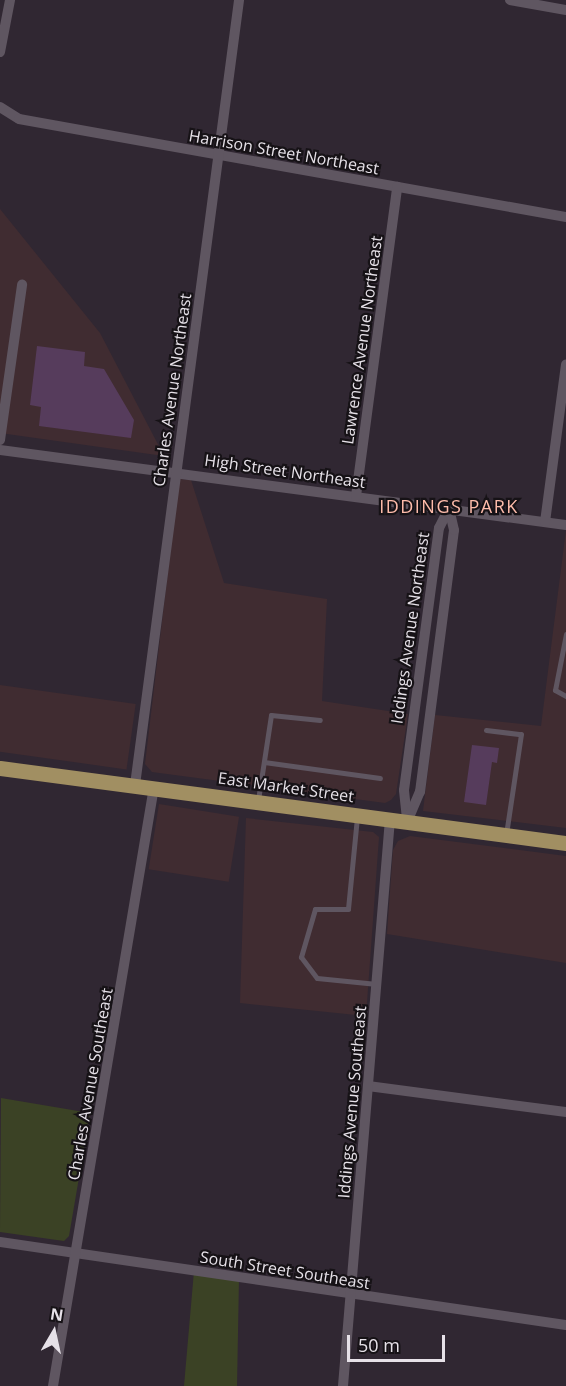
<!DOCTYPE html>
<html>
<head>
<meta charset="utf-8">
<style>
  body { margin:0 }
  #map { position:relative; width:566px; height:1386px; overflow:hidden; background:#302732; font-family:"Open Sans",sans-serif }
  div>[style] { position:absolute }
  .commercial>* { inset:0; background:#402c31; transform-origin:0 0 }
  .green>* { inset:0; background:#3b4225 }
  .building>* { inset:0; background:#563c5c }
  .lane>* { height:5px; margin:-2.5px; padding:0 2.5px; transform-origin:2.5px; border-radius:2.5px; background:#5f5661 }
  .street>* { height:10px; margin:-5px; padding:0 5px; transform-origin:5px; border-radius:5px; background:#5f5661 }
  .primary>* { height:15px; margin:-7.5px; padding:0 7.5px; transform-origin:7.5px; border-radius:7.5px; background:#a18f62 }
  span { translate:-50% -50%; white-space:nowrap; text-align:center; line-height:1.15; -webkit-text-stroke:4.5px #161216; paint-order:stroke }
  .street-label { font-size:16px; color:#e6e1e8 }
  .neighbourhood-label { font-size:18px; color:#febcab; letter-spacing:1.5px }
  .north { position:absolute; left:24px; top:1302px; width:60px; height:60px; -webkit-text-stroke:4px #161216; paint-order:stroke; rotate:9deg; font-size:16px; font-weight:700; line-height:24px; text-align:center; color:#e6e1e8 }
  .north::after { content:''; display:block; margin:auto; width:21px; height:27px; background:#e6e1e8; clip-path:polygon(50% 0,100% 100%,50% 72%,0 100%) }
  .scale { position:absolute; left:347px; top:1335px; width:98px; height:27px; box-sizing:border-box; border:3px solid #e6e1e8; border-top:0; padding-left:8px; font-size:18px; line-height:21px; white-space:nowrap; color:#e6e1e8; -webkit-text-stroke:4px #161216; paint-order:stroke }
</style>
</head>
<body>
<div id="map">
  <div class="commercial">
    <div style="clip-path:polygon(0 209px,100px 333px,164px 456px,0 433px)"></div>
    <div style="clip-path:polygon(179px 479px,191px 480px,224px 583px,327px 599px,322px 701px,408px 714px,396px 794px,391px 800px,385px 803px,152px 772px,145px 764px)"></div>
    <div style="clip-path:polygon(566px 530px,566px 828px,423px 811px,435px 715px,541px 726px)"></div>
    <div style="left:0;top:685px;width:137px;height:66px;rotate:8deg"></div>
    <div style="left:159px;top:804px;width:81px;height:66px;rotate:9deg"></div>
    <div style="clip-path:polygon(246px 818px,373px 832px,379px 837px,366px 1016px,240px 1003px)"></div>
    <div style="clip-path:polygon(410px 836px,566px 856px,566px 963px,387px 934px,393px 850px,398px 841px)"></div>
  </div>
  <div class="green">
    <div style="clip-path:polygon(1px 1098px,90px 1113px,69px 1236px,64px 1241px,0 1232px)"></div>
    <div style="clip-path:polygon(194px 1271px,239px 1278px,237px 1386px,184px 1386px)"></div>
  </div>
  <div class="building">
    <div style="clip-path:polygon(37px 346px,85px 352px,84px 366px,104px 369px,134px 420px,131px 438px,39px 426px,41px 407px,30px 405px)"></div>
    <div style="clip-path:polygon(472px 745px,499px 748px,497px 763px,492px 762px,486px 805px,464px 802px)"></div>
  </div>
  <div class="lane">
    <div style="left:566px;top:634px;width:57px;rotate:101.1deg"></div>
    <div style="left:555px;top:690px;width:13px;rotate:29deg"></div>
    <div style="left:486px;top:730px;width:35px;rotate:7deg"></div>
    <div style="left:521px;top:734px;width:101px;rotate:98.5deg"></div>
    <div style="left:264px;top:762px;width:117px;rotate:7.9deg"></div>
    <div style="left:258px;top:800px;width:86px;rotate:-81.3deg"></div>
    <div style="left:271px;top:715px;width:49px;rotate:5.8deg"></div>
    <div style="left:357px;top:817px;width:92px;rotate:95.6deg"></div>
    <div style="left:348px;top:909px;width:33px;rotate:180deg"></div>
    <div style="left:315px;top:909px;width:50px;rotate:106.3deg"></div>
    <div style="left:301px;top:957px;width:26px;rotate:53deg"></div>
    <div style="left:317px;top:978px;width:60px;rotate:5.7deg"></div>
  </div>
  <div class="street">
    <div style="left:510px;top:0;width:57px;rotate:10.1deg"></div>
    <div style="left:0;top:52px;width:53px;rotate:-79.1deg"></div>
    <div style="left:0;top:107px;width:22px;rotate:32deg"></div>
    <div style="left:19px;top:119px;width:556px;rotate:10.16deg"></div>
    <div style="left:0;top:440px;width:157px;rotate:-81.9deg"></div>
    <div style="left:0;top:450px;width:571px;rotate:7.55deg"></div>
    <div style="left:356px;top:496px;width:312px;rotate:-82.4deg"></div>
    <div style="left:545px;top:522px;width:159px;rotate:-82.4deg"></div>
    <div style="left:135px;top:785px;width:792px;rotate:-82.45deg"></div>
    <div style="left:407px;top:819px;width:29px;rotate:-96deg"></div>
    <div style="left:404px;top:790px;width:264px;rotate:-82.4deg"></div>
    <div style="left:439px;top:528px;width:22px;rotate:-63deg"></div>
    <div style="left:407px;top:822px;width:33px;rotate:-67deg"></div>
    <div style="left:420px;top:792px;width:264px;rotate:-82.6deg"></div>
    <div style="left:454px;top:530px;width:23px;rotate:-103deg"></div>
    <div style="left:368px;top:1086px;width:200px;rotate:7.5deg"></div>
    <div style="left:0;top:1242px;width:572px;rotate:8.34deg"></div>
    <div style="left:53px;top:1386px;width:607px;rotate:-80.43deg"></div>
    <div style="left:343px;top:1386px;width:569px;rotate:-85.26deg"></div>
  </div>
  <div class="primary">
    <div style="left:0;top:768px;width:571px;rotate:7.55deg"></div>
  </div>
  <div class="street-label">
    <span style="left:284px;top:152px;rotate:10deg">Harrison Street Northeast</span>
    <span style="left:362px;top:340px;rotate:-82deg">Lawrence Avenue Northeast</span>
    <span style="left:172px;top:390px;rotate:-82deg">Charles Avenue Northeast</span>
    <span style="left:285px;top:471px;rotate:8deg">High Street Northeast</span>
    <span style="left:410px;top:628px;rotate:-82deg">Iddings Avenue Northeast</span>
    <span style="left:286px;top:787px;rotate:8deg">East Market Street</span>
    <span style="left:90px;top:1084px;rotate:-80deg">Charles Avenue Southeast</span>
    <span style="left:352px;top:1102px;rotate:-85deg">Iddings Avenue Southeast</span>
    <span style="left:285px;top:1270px;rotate:9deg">South Street Southeast</span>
  </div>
  <div class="neighbourhood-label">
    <span style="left:449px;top:506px">IDDINGS PARK</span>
  </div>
  <div class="north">N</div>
  <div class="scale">50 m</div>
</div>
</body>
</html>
